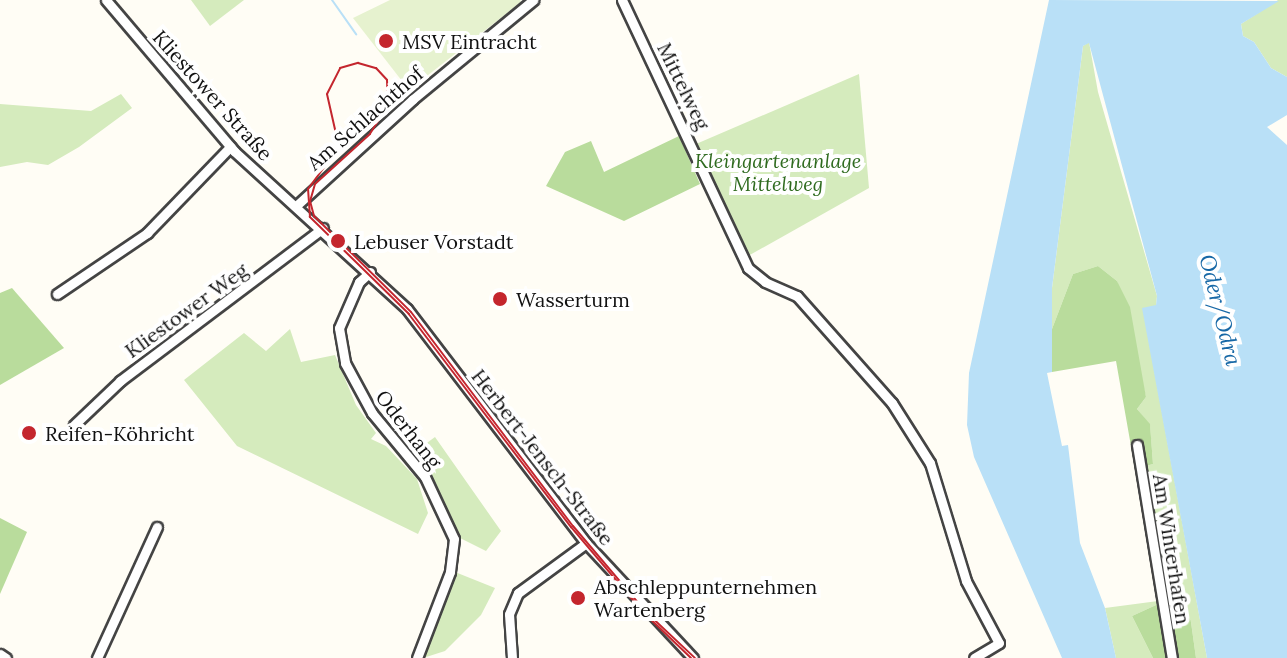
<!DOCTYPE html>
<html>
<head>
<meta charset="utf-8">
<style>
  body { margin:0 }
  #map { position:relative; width:1287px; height:658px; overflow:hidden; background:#fffdf5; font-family:Lora,serif }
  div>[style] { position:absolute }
  .green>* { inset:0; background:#d5ebbd }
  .forest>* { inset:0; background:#b9dc9c }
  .pitch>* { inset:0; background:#e6f2cf }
  .water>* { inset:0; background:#b9e0f7 }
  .stream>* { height:2px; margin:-1px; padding:0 1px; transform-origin:1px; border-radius:1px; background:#b9e0f7 }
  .roads { filter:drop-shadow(2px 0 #444) drop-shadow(-2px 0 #444) drop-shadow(0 2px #444) drop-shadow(0 -2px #444) }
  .minor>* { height:9px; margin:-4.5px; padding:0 4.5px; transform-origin:4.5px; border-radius:4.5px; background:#fff }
  .tram>* { height:2px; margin:-1px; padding:0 1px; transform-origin:1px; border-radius:1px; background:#c4262e }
  .dots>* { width:22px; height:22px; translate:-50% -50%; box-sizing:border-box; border:4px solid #fff; border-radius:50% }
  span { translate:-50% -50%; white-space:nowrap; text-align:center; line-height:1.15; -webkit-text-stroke:8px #fff; paint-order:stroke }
  .poi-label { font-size:20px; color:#111 }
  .left { translate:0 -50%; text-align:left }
  .street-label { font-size:20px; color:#111 }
  .park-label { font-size:20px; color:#2f6b1f; font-style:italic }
  .water-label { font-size:22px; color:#1768a6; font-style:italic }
</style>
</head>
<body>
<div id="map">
  <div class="green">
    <div style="clip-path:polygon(191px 0,244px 0,210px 26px)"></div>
    <div style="clip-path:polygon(1278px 0,1287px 0,1287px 77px,1271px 68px,1254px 42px,1243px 36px,1241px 24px)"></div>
    <div style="clip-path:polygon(1089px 42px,1098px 92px,1157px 296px,1156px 306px,1143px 309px,1207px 658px,1196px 658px,1191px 622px,1167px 600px,1132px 616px,1153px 658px,1116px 658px,1105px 608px,1158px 601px,1135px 469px,1153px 464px,1150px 425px,1137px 409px,1146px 397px,1117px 281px,1098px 266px,1073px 274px,1052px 329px,1052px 288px,1083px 46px)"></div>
    <div style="clip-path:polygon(859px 74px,869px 188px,748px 256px,696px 144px)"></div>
    <div style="clip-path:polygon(121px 94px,132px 108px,79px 147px,48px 165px,27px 162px,0 167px,0 104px,91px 111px)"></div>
    <div style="clip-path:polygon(290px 329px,301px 362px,335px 355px,356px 405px,376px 433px,371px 439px,386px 446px,417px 479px,428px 513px,418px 534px,237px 446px,184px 380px,244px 333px,266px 351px)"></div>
    <div style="clip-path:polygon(435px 437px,501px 531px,486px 551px,458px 537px,438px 489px,413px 453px)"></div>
    <div style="clip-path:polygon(455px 572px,495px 588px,481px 615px,445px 651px,423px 658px)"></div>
  </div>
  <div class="forest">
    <div style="clip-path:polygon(679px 136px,700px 184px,624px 221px,546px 186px,565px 152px,591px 141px,604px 172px)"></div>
    <div style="clip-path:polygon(1098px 266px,1117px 281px,1130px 307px,1146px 397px,1137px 409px,1150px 424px,1153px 464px,1135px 469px,1116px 361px,1052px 372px,1052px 329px,1073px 274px)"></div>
    <div style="clip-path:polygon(12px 288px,64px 348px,0 385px,0 293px)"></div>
    <div style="clip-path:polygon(0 518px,27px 532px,0 594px)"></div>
    <div style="clip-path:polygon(1175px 584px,1191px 622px,1196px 658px,1153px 658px,1132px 616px,1167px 600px)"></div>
  </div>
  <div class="pitch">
    <div style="clip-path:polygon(390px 0,520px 0,521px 2px,409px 90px,353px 18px)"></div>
  </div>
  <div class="water">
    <div style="clip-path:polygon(1049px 0,1279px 1px,1241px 24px,1243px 36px,1254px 42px,1271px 68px,1287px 77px,1287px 115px,1267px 127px,1287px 145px,1287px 658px,1207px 658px,1142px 308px,1156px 305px,1157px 296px,1089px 43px,1083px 46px,1052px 288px,1052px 372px,1047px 373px,1062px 446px,1068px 445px,1080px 543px,1105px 608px,1116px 658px,1062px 658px,974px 457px,967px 425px,969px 373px)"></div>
  </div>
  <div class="stream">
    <div style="left:332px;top:0;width:42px;rotate:54.8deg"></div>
  </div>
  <div class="roads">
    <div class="minor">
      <div style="left:106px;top:0;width:198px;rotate:49.7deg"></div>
      <div style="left:234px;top:151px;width:234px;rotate:42.4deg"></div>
      <div style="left:407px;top:309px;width:295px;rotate:52.6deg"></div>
      <div style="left:586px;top:543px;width:157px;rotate:47.1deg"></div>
      <div style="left:622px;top:0;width:296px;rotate:64.8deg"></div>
      <div style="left:748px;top:268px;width:22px;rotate:39deg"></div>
      <div style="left:765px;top:282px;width:35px;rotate:24deg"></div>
      <div style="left:797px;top:296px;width:143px;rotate:48.4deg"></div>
      <div style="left:892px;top:403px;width:71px;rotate:57.7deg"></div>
      <div style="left:930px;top:463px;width:123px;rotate:73deg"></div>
      <div style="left:966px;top:581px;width:70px;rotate:62deg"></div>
      <div style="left:999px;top:643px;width:29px;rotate:149deg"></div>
      <div style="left:297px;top:205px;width:157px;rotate:-42.4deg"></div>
      <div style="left:413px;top:99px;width:156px;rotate:-39.5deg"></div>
      <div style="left:370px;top:272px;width:15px;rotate:138deg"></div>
      <div style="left:359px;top:282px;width:50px;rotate:113.5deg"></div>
      <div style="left:339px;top:328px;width:36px;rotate:80deg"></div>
      <div style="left:345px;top:363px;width:57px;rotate:61.6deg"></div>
      <div style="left:372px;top:413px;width:83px;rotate:50.4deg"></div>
      <div style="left:425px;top:477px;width:68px;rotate:64.9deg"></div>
      <div style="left:454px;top:539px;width:33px;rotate:97deg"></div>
      <div style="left:450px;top:572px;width:92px;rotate:111deg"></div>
      <div style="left:57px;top:294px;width:109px;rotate:-34.1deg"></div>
      <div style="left:147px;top:233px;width:120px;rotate:-46deg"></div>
      <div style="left:74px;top:425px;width:64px;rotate:-43.7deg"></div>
      <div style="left:120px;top:381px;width:254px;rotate:-37deg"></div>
      <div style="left:1137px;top:445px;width:216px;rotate:80.7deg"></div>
      <div style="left:0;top:654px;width:7px;rotate:34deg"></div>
      <div style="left:97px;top:658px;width:144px;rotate:-65.4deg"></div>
      <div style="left:512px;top:658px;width:44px;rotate:-93.9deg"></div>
      <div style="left:509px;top:614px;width:23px;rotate:-67deg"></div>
      <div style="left:518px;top:593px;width:84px;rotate:-36.3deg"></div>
    </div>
  </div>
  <div class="tram">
    <div style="left:691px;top:658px;width:65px;rotate:-136.2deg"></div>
    <div style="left:644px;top:613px;width:113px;rotate:-130.3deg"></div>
    <div style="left:571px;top:527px;width:268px;rotate:-127.3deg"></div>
    <div style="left:409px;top:314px;width:139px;rotate:-135.6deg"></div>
    <div style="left:310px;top:217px;width:28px;rotate:-94deg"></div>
    <div style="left:308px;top:189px;width:52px;rotate:-53.6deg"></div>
    <div style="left:339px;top:147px;width:54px;rotate:-102.8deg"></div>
    <div style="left:327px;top:94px;width:29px;rotate:-63deg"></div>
    <div style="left:340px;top:68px;width:19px;rotate:-16deg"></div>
    <div style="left:358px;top:63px;width:19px;rotate:16deg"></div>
    <div style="left:376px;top:68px;width:16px;rotate:47deg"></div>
    <div style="left:387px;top:80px;width:25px;rotate:88deg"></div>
    <div style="left:388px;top:105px;width:34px;rotate:122deg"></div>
    <div style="left:370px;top:134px;width:74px;rotate:137.7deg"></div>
    <div style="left:315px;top:184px;width:18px;rotate:106deg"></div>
    <div style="left:310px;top:201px;width:16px;rotate:75deg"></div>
    <div style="left:314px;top:216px;width:136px;rotate:44.7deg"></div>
    <div style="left:411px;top:312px;width:268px;rotate:52.9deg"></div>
    <div style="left:573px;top:526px;width:113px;rotate:49.7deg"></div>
    <div style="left:646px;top:612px;width:67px;rotate:43.2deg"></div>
  </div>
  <div class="dots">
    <div style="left:386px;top:41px;background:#c4262e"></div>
    <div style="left:338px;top:241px;background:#c4262e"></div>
    <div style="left:500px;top:299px;background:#c4262e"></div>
    <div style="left:29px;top:433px;background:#c4262e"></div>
    <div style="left:578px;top:598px;background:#c4262e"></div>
  </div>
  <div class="poi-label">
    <span class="left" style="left:402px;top:41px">MSV Eintracht</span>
    <span class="left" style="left:354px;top:241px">Lebuser Vorstadt</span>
    <span class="left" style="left:516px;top:299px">Wasserturm</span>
    <span class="left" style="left:45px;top:433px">Reifen-Köhricht</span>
    <span class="left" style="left:594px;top:598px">Abschleppunternehmen<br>Wartenberg</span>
  </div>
  <div class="street-label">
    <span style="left:684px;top:86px;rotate:64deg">Mittelweg</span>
    <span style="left:213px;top:95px;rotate:48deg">Kliestower Straße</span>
    <span style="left:365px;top:118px;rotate:-41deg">Am Schlachthof</span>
    <span style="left:186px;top:310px;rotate:-36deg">Kliestower Weg</span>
    <span style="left:409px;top:429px;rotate:52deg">Oderhang</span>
    <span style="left:543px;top:457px;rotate:52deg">Herbert-Jensch-Straße</span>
    <span style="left:1172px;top:549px;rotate:81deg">Am Winterhafen</span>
  </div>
  <div class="park-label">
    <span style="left:778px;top:172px">Kleingartenanlage<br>Mittelweg</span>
  </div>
  <div class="water-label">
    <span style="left:1220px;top:310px;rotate:76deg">Oder/Odra</span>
  </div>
</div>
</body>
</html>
